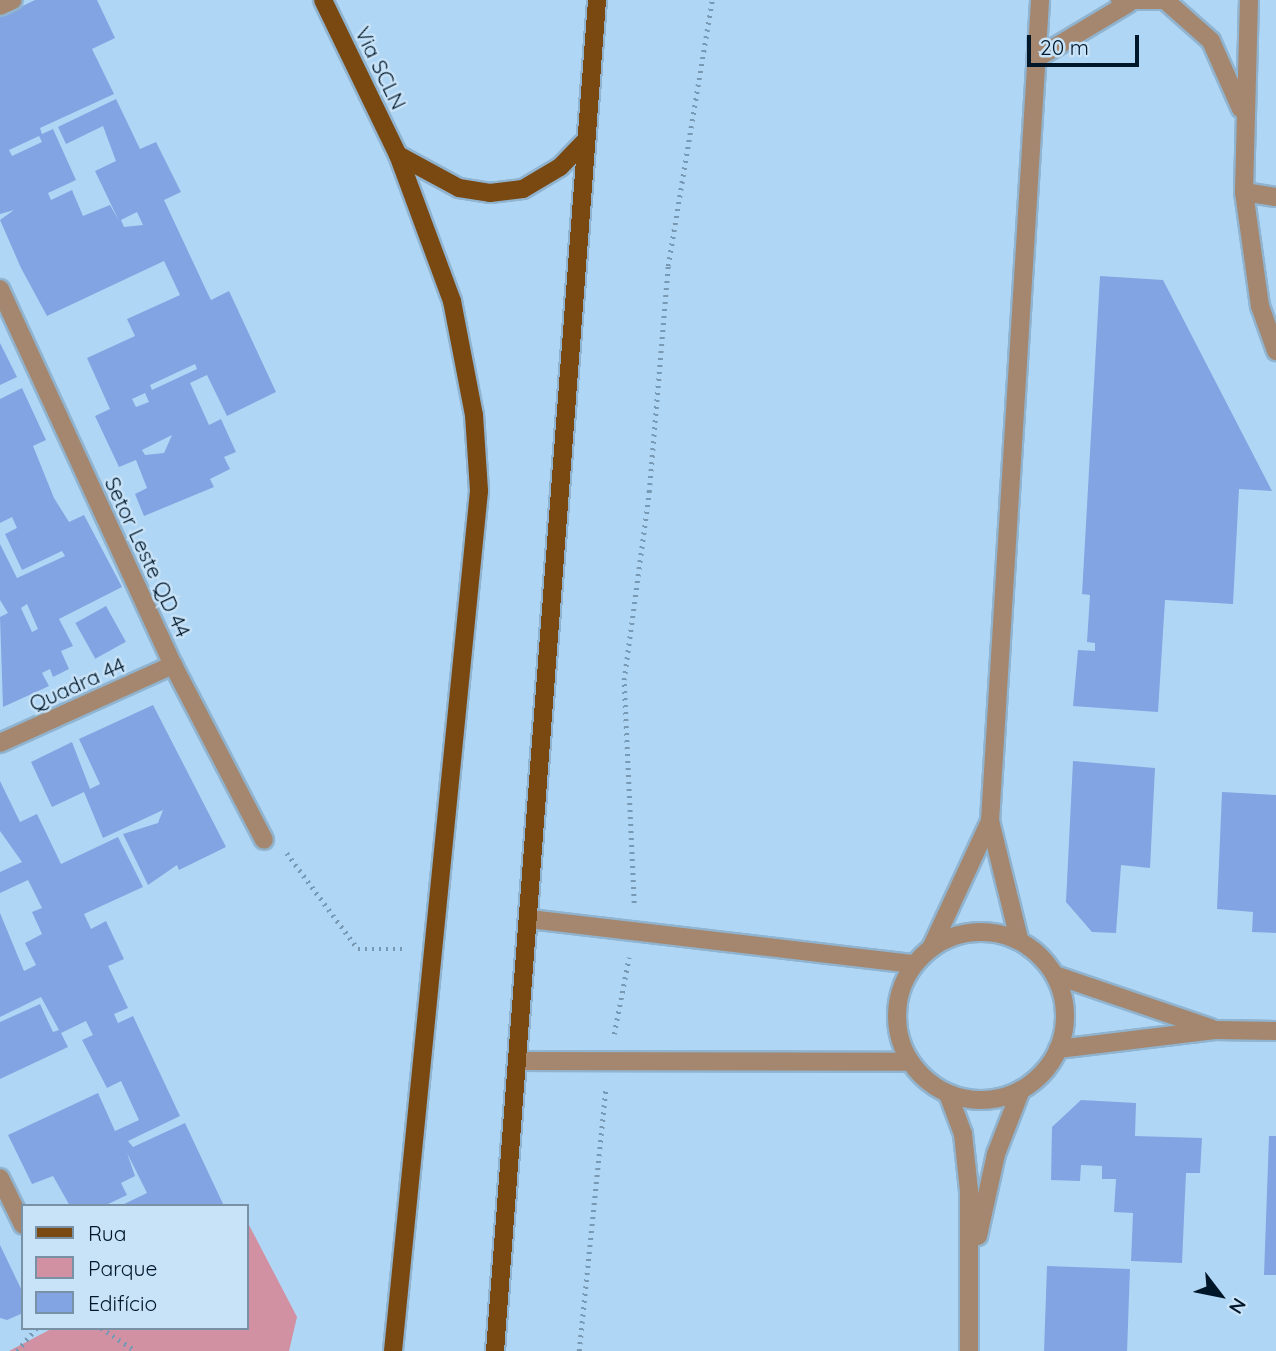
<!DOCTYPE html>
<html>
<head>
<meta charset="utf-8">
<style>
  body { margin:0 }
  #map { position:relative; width:1276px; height:1351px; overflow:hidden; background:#b0d6f5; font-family:Quicksand,sans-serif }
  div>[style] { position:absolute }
  .green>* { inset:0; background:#d191a2 }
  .building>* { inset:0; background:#83a4e2; transform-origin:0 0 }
  .path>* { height:4.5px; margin-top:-2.25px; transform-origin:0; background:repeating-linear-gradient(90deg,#7799b3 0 2px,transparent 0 7px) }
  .roads { filter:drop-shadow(2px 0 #90b4d0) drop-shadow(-2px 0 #90b4d0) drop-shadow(0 2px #90b4d0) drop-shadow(0 -2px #90b4d0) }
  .minor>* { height:18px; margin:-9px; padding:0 9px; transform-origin:9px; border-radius:9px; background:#a4876e }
  .minor>.ring { margin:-9px; padding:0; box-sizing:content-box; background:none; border:18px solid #a4876e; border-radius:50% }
  .major>* { height:18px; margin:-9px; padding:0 9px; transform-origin:9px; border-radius:9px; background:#7a4811 }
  span { translate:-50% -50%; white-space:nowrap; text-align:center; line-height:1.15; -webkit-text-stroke:5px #c8e2f7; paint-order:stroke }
  .street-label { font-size:21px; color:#001729 }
  .legend { position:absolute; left:21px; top:1204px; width:228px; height:126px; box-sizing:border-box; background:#c8e2f7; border:2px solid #7891a5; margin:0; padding:9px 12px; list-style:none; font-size:21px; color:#001729 }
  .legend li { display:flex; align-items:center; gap:14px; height:35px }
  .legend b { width:35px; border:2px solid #7891a5 }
  .north { position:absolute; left:1185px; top:1260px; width:70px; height:70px; -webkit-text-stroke:5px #c8e2f7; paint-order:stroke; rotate:122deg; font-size:19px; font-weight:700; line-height:28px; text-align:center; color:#001729 }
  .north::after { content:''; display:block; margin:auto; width:24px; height:32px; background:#001729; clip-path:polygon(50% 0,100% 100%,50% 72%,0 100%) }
  .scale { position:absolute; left:1027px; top:35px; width:112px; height:32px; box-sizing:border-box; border:4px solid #001729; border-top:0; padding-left:9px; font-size:21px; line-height:24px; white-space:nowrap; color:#001729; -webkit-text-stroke:5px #c8e2f7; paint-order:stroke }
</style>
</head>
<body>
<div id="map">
  <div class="green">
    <div style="clip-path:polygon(249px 1225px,297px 1317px,289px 1351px,9px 1351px,53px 1328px,247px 1328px)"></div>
  </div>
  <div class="building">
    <div style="clip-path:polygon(evenodd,35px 0,97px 0,115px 38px,92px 49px,114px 94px,40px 128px,42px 134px,53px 129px,76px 180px,48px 193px,51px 200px,72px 190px,83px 216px,110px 205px,119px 221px,95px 171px,116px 161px,103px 126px,66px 144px,58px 127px,116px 99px,140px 149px,156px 142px,181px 192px,164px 200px,208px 294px,211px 300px,229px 291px,276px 392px,227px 416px,207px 375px,190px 383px,209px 425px,221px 419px,236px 452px,224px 457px,230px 469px,210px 479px,214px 487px,144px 516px,135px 494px,147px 488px,136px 460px,119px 467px,95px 416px,110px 409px,87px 358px,135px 336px,127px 319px,180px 295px,164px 261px,47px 316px,21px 268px,0 220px,14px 210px,0 214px,0 17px,35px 0,39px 136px,42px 142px,12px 156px,9px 150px,39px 136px,35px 0,137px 212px,143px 225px,124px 227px,121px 220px,137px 212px,35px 0,195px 364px,197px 369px,152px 390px,150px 385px,195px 364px,35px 0,145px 393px,149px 402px,136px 407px,132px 399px,145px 393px,35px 0,172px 435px,164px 453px,145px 455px,142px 450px,172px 435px)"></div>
    <div style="clip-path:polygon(1100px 276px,1163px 280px,1272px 491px,1239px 489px,1233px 604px,1165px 600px,1158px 712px,1073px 706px,1078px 650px,1095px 651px,1095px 643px,1087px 642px,1090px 595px,1082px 594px)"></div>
    <div style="clip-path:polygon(0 343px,17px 377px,0 385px)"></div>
    <div style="clip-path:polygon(evenodd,22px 388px,46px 440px,33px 446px,54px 498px,69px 522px,84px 515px,122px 587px,59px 619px,73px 646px,61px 651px,69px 669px,53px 677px,50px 669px,42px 673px,49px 686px,3px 707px,0 617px,8px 613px,0 600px,0 544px,17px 578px,65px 556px,62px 551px,22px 570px,5px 534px,17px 528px,12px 517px,0 523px,0 399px,22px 388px,27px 604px,38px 629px,32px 632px,21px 608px,27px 604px)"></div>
    <div style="left:106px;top:606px;width:41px;height:35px;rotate:61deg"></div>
    <div style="clip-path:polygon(153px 705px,226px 847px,179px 870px,177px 865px,148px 885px,123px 834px,158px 823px,163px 810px,103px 838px,84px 792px,52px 807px,31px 762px,72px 742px,90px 789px,100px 784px,79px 739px)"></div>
    <div style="clip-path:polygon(1073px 761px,1155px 768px,1150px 868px,1121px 865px,1116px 933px,1092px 932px,1066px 902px)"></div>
    <div style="clip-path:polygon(0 781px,20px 822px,37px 814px,61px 864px,118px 837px,143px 887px,84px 914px,91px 929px,106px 921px,124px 959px,108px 966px,128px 1008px,114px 1014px,118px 1023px,133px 1016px,180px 1116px,128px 1141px,133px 1147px,185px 1123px,224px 1206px,120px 1206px,147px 1193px,127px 1153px,135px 1176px,121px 1183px,127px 1195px,104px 1206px,70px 1206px,53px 1176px,32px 1184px,8px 1135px,98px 1093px,115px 1131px,139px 1120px,121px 1081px,107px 1088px,82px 1040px,93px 1035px,86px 1021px,61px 1033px,68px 1047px,0 1079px,0 1022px,40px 1004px,53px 1032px,59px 1030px,41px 997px,0 1017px,0 913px,24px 971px,36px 965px,25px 943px,42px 934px,32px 912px,42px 908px,28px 880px,0 893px,0 872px,22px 862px,0 831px)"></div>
    <div style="clip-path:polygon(1222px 792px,1276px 795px,1276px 933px,1252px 932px,1253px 912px,1217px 909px)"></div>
    <div style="clip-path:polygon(1081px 1100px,1136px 1103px,1135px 1136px,1202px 1138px,1200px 1173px,1186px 1173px,1182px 1263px,1131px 1261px,1133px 1213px,1114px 1212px,1116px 1179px,1102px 1179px,1102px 1166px,1081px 1165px,1080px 1181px,1051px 1180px,1052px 1127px)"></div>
    <div style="clip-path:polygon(1269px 1136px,1276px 1136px,1276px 1275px,1264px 1275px)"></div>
    <div style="clip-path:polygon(0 1245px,23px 1293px,23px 1313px,7px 1320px,0 1318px)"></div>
    <div style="left:1047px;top:1266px;width:83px;height:85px;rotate:2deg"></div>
  </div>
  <div class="path">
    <div style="left:287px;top:853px;width:119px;rotate:53.5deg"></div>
    <div style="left:358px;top:949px;width:49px"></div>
    <div style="left:634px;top:903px;width:223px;rotate:-92.6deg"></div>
    <div style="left:624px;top:680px;width:190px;rotate:-82.4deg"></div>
    <div style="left:649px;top:492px;width:227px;rotate:-85.2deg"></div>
    <div style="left:668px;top:266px;width:270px;rotate:-80.6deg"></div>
    <div style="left:614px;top:1034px;width:78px;rotate:-79deg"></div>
    <div style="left:101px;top:1328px;width:42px;rotate:33.3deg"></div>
    <div style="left:17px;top:1351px;width:30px;rotate:-50deg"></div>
    <div style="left:579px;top:1351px;width:265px;rotate:-84.2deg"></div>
  </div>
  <div class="roads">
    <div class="minor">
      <div style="left:1120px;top:0;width:48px"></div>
      <div style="left:1249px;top:0;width:192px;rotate:91.5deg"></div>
      <div style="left:1244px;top:192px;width:115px;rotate:82deg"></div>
      <div style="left:1260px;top:306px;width:48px;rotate:70.4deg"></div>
      <div style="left:1166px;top:1px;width:60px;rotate:41.6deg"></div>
      <div style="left:1211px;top:41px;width:74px;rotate:66.2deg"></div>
      <div style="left:0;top:6px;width:14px;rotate:-25deg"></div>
      <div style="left:1037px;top:58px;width:107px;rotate:-30.9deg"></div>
      <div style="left:1244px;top:192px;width:32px;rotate:9deg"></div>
      <div style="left:0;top:289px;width:414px;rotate:65.3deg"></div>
      <div style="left:173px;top:665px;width:197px;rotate:62.5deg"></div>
      <div style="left:0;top:743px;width:190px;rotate:-24.3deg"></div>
      <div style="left:530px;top:919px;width:386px;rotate:6.7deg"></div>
      <div class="ring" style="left:897px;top:932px;width:150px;height:150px"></div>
      <div style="left:1019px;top:939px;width:122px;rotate:-103.8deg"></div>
      <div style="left:990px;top:821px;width:823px;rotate:-86.51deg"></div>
      <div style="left:932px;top:946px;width:138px;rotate:-65.1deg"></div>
      <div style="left:1055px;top:975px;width:165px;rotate:18.8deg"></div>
      <div style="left:1058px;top:1049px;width:158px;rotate:-6.9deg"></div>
      <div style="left:1215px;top:1030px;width:61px;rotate:0.9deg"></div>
      <div style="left:520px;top:1061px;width:389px;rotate:0.1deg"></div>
      <div style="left:948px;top:1094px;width:43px;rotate:69.4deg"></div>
      <div style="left:963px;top:1134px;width:56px;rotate:83.9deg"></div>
      <div style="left:969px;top:1190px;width:161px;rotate:90deg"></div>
      <div style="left:0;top:1178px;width:52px;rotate:63.9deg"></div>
      <div style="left:978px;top:1236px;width:84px;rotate:-77.6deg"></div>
      <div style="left:996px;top:1154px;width:69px;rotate:-68.7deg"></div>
    </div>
    <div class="major">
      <div style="left:323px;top:0;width:172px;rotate:64.2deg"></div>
      <div style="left:398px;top:155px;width:156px;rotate:69.7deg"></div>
      <div style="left:452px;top:301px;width:116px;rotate:79.1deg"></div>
      <div style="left:474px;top:415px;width:76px;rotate:86.2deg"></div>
      <div style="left:479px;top:491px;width:864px;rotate:95.71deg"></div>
      <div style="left:398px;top:155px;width:69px;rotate:28.4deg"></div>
      <div style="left:459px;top:188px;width:31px;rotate:9deg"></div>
      <div style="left:490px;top:193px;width:33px;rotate:-7deg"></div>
      <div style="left:523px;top:189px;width:43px;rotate:-30.7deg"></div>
      <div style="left:560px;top:167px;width:37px;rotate:-46deg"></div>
      <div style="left:495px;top:1351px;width:1355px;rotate:-85.68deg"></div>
    </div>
  </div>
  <div class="street-label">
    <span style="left:381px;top:68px;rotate:64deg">Via SCLN</span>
    <span style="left:148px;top:557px;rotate:65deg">Setor Leste QD 44</span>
    <span style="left:77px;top:684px;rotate:-24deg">Quadra 44</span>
  </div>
  <ul class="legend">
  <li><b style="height:9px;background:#7a4811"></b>Rua</li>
  <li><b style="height:19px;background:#d191a2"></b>Parque</li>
  <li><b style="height:19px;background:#83a4e2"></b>Edifício</li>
  </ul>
  <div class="north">N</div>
  <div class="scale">20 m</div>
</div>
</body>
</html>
